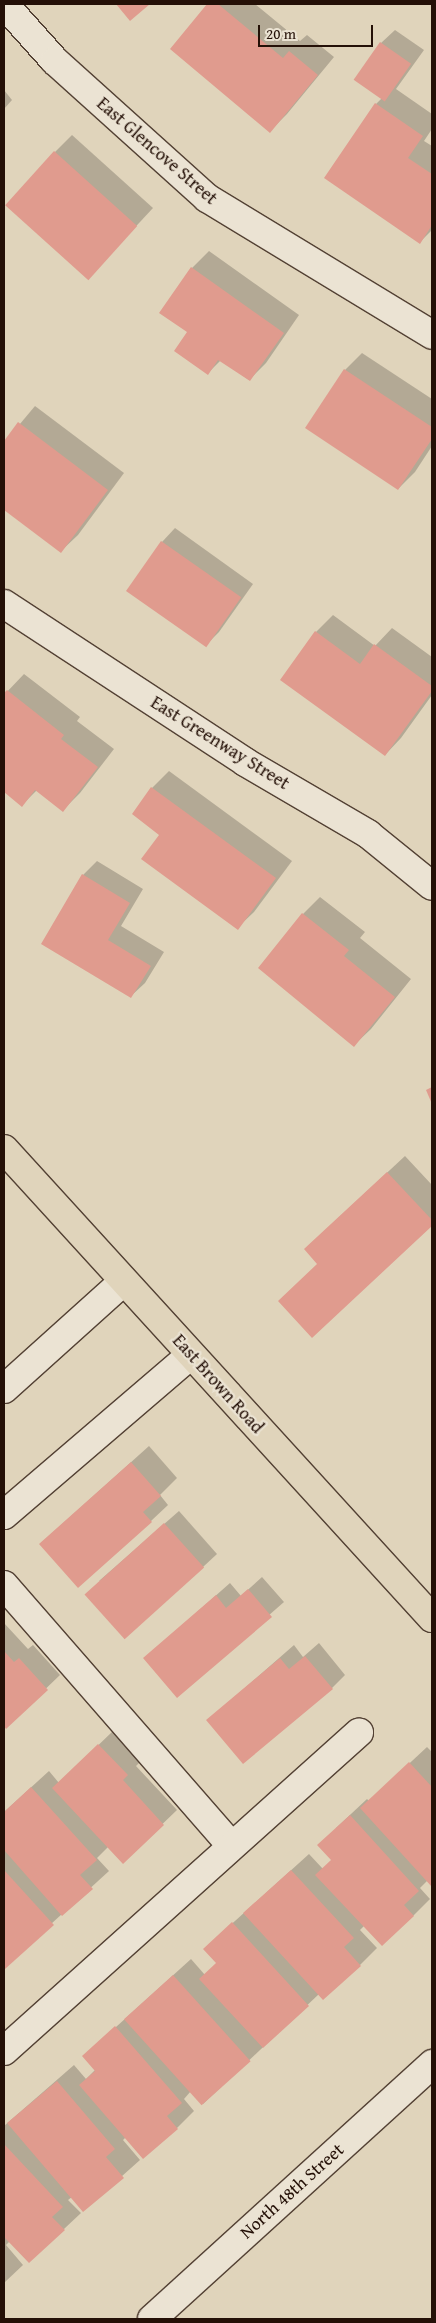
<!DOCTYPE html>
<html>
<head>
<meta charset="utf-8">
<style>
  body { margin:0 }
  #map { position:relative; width:436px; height:2323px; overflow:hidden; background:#e0d4bb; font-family:"Gentium Book Plus",serif }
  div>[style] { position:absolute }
  .shadow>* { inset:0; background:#0003 }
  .building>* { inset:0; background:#e09b8e; transform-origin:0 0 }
  .roads { filter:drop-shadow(1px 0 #534134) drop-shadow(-1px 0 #534134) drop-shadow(0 1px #534134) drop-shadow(0 -1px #534134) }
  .minor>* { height:28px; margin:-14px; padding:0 14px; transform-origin:14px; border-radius:14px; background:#ebe3d3 }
  .major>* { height:28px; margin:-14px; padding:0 14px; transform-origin:14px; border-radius:14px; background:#e0d4bb }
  span { translate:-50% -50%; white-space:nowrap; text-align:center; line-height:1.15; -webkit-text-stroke:4.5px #ebe3d3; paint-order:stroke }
  .street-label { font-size:18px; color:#241007 }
  .frame { position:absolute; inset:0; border:5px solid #241007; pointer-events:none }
  .scale { position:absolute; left:258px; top:25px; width:115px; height:22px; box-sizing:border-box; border:2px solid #241007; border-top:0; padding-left:6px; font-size:15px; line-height:18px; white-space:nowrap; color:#241007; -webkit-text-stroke:4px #ebe3d3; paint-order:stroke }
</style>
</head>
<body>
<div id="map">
  <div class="shadow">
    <div style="clip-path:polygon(209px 4px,255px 4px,300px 41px,307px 35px,334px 57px,287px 114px,270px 131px,171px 49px)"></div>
    <div style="clip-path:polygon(395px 30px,424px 50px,396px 89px,432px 114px,432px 129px,424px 141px,432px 146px,432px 230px,420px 242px,376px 104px,382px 98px,381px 43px)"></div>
    <div style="clip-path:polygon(4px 90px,12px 100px,4px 109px)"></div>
    <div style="clip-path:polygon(72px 135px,153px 208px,88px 278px,55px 152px)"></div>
    <div style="clip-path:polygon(209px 251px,299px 315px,266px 363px,249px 380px,221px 360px,208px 373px,188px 332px,192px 268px)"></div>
    <div style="clip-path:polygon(362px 353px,432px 399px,432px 446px,415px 472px,398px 489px,345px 370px)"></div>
    <div style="clip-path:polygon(35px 406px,124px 473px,78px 535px,61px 551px,4px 508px,4px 443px)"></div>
    <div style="clip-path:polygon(175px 528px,253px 584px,219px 632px,205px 646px,162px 542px)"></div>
    <div style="clip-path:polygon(333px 615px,375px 646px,392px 628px,432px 657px,432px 695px,401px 738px,385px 755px,316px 632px)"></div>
    <div style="clip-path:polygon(24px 674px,80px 717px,77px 721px,114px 749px,80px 793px,63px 810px,37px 790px,22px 805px,4px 791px,4px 695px)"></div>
    <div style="clip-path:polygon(169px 771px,292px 861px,254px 912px,237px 928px,160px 835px,152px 788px)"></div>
    <div style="clip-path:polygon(97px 861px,143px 889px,121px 926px,164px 952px,145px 983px,131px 996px,43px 943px,83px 875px)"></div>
    <div style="clip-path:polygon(320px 897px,365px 932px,360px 938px,411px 979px,371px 1029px,354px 1045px,259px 968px,303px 914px)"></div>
    <div style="clip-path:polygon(405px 1156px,432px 1185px,432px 1224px,312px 1336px,319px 1263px,305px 1249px)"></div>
    <div style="clip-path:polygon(149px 1446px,177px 1478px,160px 1495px,168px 1505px,151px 1521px,40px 1544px)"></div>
    <div style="clip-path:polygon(179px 1511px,217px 1554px,203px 1567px,99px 1581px)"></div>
    <div style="clip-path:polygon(262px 1577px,284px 1602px,177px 1696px,145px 1658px,230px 1583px,241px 1596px)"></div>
    <div style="clip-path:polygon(4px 1623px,28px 1649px,33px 1645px,60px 1675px,6px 1727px,4px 1724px)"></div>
    <div style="clip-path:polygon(319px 1643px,345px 1675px,332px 1688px,208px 1720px,294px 1645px,303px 1657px)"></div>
    <div style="clip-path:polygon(113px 1731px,141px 1761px,136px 1766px,177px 1810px,123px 1862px,109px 1846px,97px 1858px,109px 1871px,4px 1967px,4px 1812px,49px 1771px,59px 1783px)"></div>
    <div style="clip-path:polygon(427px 1747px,432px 1752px,432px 1885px,428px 1880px,420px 1888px,430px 1899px,413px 1916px,364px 1926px,360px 1930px,377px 1948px,360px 1965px,319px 1994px,203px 2104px,191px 2091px,184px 2099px,194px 2111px,177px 2128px,126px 2137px,123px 2140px,140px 2160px,84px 2210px,72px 2197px,68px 2200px,81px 2213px,64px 2229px,10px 2241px,6px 2245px,23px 2265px,4px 2283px,4px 2126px,74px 2065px,86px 2079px,96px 2069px,84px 2056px,191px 1959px,205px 1975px,217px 1963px,204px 1949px,309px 1854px,323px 1869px,332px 1860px,336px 1828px,367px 1799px,369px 1801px)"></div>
  </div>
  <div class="building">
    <div style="clip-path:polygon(116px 4px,150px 4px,130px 21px)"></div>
    <div style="clip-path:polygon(207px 4px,218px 4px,283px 58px,289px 51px,318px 75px,270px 133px,170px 49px)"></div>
    <div style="left:380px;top:42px;width:38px;height:46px;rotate:35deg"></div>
    <div style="clip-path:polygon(375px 103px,423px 136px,408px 158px,432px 174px,432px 225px,420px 244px,324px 178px)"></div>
    <div style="left:54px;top:151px;width:112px;height:73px;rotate:42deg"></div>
    <div style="clip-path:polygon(191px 267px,284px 333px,250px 381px,218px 360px,208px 375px,174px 351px,187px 332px,159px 313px)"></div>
    <div style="clip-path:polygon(344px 369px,432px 427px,432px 439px,398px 490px,305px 428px)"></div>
    <div style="clip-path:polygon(18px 422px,108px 490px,61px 553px,4px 510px,4px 441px)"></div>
    <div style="left:161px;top:541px;width:98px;height:61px;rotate:35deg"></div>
    <div style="clip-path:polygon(315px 631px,360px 664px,374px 644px,432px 686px,432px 691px,385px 756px,280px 680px)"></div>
    <div style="clip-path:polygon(7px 690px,64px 735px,61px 739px,98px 767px,63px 812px,35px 790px,22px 807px,4px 792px,4px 693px)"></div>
    <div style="clip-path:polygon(151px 787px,276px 878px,238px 930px,141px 859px,159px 835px,132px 814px)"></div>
    <div style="clip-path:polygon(82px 874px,130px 903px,108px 940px,151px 966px,131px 998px,41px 944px)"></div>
    <div style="clip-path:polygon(302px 913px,349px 950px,344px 956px,395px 997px,354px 1047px,258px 968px)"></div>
    <div style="clip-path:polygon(432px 1087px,432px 1104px,426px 1090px)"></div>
    <div style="clip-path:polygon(387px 1172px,432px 1220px,432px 1226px,312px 1338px,278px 1301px,317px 1264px,304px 1249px)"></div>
    <div style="clip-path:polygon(131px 1462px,161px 1496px,143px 1512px,152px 1522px,78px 1588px,39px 1544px)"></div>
    <div style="left:164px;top:1523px;width:60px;height:107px;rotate:48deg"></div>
    <div style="clip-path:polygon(248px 1589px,272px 1617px,177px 1698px,143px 1658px,216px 1595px,226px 1608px)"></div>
    <div style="clip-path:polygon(4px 1651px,14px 1662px,19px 1658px,48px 1690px,6px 1729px,4px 1726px)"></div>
    <div style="clip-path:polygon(305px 1656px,333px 1689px,243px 1764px,206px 1720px,280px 1658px,289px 1669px)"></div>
    <div style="clip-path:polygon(98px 1744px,128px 1775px,123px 1780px,164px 1825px,123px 1864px,52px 1788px)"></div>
    <div style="clip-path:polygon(409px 1762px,432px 1787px,432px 1887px,360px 1808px)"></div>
    <div style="clip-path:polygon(31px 1787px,97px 1860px,80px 1875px,93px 1889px,62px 1916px,4px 1850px,4px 1812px)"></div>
    <div style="clip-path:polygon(350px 1815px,419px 1891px,404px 1905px,414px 1916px,382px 1946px,315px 1875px,331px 1860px,317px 1845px)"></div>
    <div style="clip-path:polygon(4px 1870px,54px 1925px,5px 1969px,4px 1967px)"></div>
    <div style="clip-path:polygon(291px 1870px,354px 1938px,344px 1947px,361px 1966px,323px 2000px,243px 1913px)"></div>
    <div style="clip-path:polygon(232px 1922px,309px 2006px,263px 2048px,199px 1979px,216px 1963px,203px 1949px)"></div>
    <div style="left:173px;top:1975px;width:116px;height:66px;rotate:48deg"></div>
    <div style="clip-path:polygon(115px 2026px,182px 2103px,167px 2116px,178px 2129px,143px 2159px,79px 2085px,95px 2071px,82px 2056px)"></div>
    <div style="clip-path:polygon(57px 2081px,115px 2149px,106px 2157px,124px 2178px,83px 2212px,7px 2123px)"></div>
    <div style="clip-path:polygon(4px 2144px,63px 2207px,52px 2217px,65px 2230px,29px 2263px,4px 2237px)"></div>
  </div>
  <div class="roads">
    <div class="minor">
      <div style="left:4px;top:4px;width:76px;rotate:48.2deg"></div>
      <div style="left:55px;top:61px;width:205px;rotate:42deg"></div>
      <div style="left:207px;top:198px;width:263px;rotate:31.3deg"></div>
      <div style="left:4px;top:604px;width:288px;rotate:33.2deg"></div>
      <div style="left:245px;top:762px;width:143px;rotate:30.3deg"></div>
      <div style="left:368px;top:834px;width:82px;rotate:39.1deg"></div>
      <div style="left:4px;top:1389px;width:161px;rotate:-42deg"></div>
      <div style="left:4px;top:1515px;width:246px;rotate:-40.6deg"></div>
      <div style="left:4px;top:1585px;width:345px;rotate:48.9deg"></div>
      <div style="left:4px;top:2051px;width:477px;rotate:-41.9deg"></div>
      <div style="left:152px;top:2319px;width:379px;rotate:-42.3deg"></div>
    </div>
    <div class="major">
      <div style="left:4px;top:1149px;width:635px;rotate:47.62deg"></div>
    </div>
  </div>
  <div class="street-label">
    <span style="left:157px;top:151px;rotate:41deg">East Glencove Street</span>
    <span style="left:220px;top:743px;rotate:32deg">East Greenway Street</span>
    <span style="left:218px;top:1384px;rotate:48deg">East Brown Road</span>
    <span style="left:292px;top:2191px;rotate:-42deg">North 48th Street</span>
  </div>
  <div class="frame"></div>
  <div class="scale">20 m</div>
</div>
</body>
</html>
